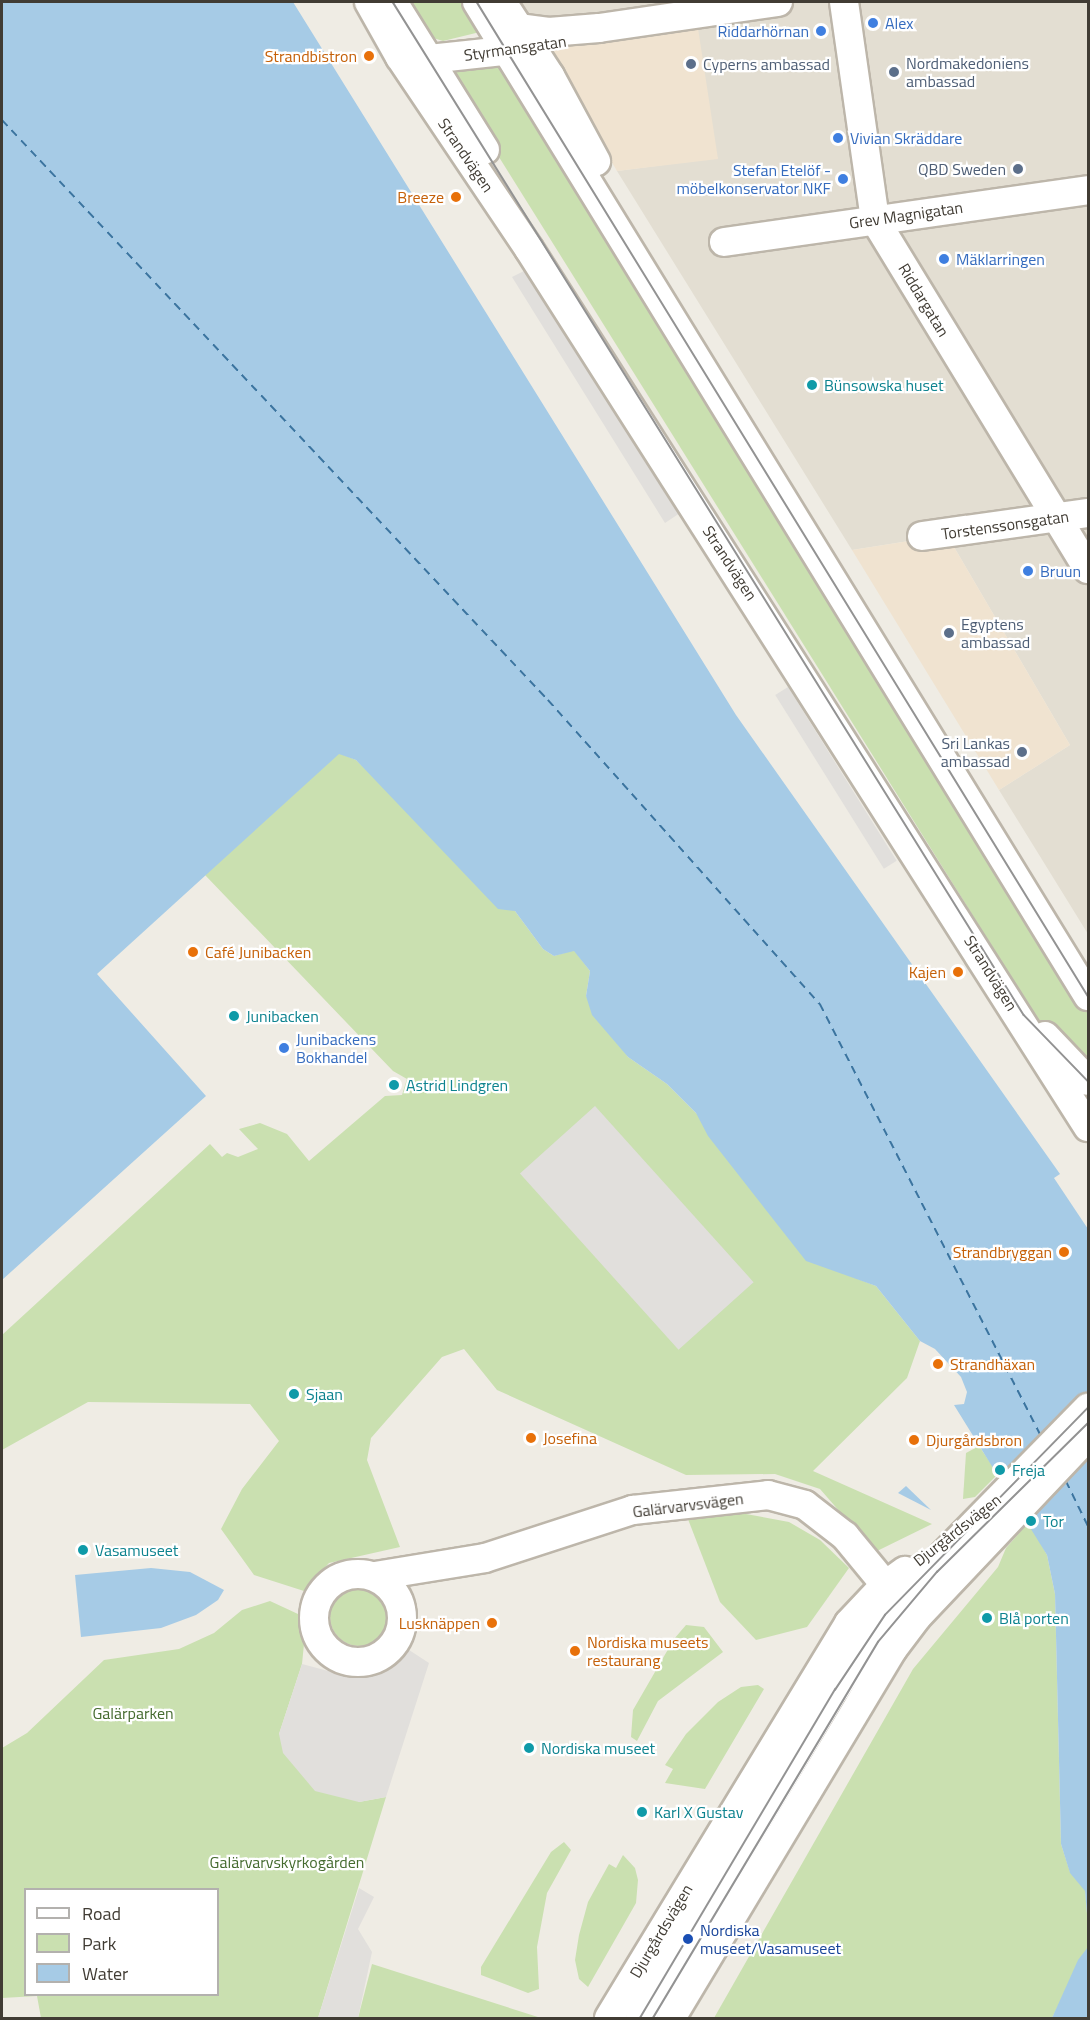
<!DOCTYPE html>
<html>
<head>
<meta charset="utf-8">
<style>
  body { margin:0 }
  #map { position:relative; width:1090px; height:2020px; overflow:hidden; background:#efece4; font-family:"Titillium Web",sans-serif }
  div>[style] { position:absolute }
  .residential>* { inset:0; background:#e3ded2 }
  .commercial>* { inset:0; background:#f0e3d0 }
  .green>* { inset:0; background:#cae0b0 }
  .round { border-radius:50% }
  .parking>* { inset:0; background:#e1dfdc; transform-origin:0 0 }
  .water>* { inset:0; background:#a6cbe6 }
  .ferry>* { height:1.5px; margin-top:-0.75px; transform-origin:0; background:repeating-linear-gradient(90deg,#3b749f 0 8px,transparent 0 14px) }
  .roads { filter:drop-shadow(2px 0 #bdb6aa) drop-shadow(-2px 0 #bdb6aa) drop-shadow(0 2px #bdb6aa) drop-shadow(0 -2px #bdb6aa) }
  .minor>* { height:28px; margin:-14px; padding:0 14px; transform-origin:14px; border-radius:14px; background:#fff }
  .minor>.ring { margin:-14px; padding:0; box-sizing:content-box; background:none; border:28px solid #fff; border-radius:50% }
  .tram>* { height:1.5px; margin:-0.75px; padding:0 0.75px; transform-origin:0.75px; border-radius:0.75px; background:#939393 }
  .dots>* { width:16px; height:16px; translate:-50% -50%; box-sizing:border-box; border:3px solid #fff; border-radius:50% }
  span { translate:-50% -50%; white-space:nowrap; text-align:center; line-height:1.15; -webkit-text-stroke:4.5px #fff; paint-order:stroke }
  .shop-label { font-size:16px; color:#366cbe }
  .left { translate:0 -50%; text-align:left }
  .right { translate:-100% -50%; text-align:right }
  .street-label { font-size:16px; color:#413c34 }
  .food-label { font-size:16px; color:#c56008 }
  .service-label { font-size:16px; color:#4e5e75 }
  .culture-label { font-size:16px; color:#0d838f }
  .park-label { font-size:16px; color:#456b2f }
  .transit-label { font-size:16px; color:#164399 }
  .frame { position:absolute; inset:0; border:3px solid #413c34; pointer-events:none }
  .legend { position:absolute; left:24px; top:1888px; width:195px; height:108px; box-sizing:border-box; background:#fff; border:2px solid #b3b1ae; margin:0; padding:8px 10px; list-style:none; font-size:18px; color:#413c34 }
  .legend li { display:flex; align-items:center; gap:12px; height:30px }
  .legend b { width:30px; border:2px solid #b3b1ae }
</style>
</head>
<body>
<div id="map">
  <div class="residential">
    <div style="clip-path:polygon(516px 2px,1088px 2px,1088px 934px,999px 790px,1070px 745px,947px 535px,852px 550px,617px 171px,718px 158px,531px 26px)"></div>
  </div>
  <div class="commercial">
    <div style="clip-path:polygon(694px 2px,718px 159px,617px 171px,531px 26px)"></div>
    <div style="clip-path:polygon(947px 535px,1070px 745px,999px 790px,852px 550px)"></div>
  </div>
  <div class="green">
    <div style="clip-path:polygon(407px 2px,469px 2px,484px 31px,443px 41px,430px 37px)"></div>
    <div style="clip-path:polygon(505px 59px,1088px 1008px,1088px 1074px,1038px 1020px,444px 69px)"></div>
    <div style="clip-path:polygon(339px 753px,356px 760px,515px 911px,543px 949px,554px 956px,574px 950px,590px 971px,586px 996px,628px 1057px,667px 1084px,696px 1113px,845px 1274px,876px 1286px,920px 1341px,907px 1378px,813px 1471px,932px 1524px,875px 1552px,820px 1489px,775px 1474px,686px 1475px,497px 1390px,464px 1349px,442px 1357px,371px 1438px,367px 1460px,400px 1547px,329px 1563px,304px 1591px,254px 1575px,221px 1529px,242px 1489px,279px 1441px,250px 1404px,88px 1402px,2px 1450px,2px 1335px,210px 1144px,222px 1157px,227px 1153px,238px 1157px,258px 1149px,239px 1129px,260px 1123px,287px 1134px,309px 1161px,385px 1096px,402px 1095px,407px 1079px,393px 1071px,205px 875px)"></div>
    <div style="clip-path:polygon(979px 1446px,998px 1474px,975px 1497px,963px 1499px,966px 1453px)"></div>
    <div style="clip-path:polygon(686px 1514px,746px 1514px,789px 1522px,820px 1540px,849px 1568px,807px 1627px,756px 1640px,720px 1602px)"></div>
    <div style="clip-path:polygon(1029px 1522px,1047px 1555px,1055px 1594px,1061px 1844px,1070px 1872px,1085px 1890px,1088px 1925px,1088px 1947px,1052px 2018px,714px 2018px,913px 1669px,998px 1567px,1006px 1548px)"></div>
    <div class="round" style="left:330px;top:1588px;width:58px;height:58px"></div>
    <div style="clip-path:polygon(evenodd,270px 1601px,298px 1614px,305px 1634px,302px 1664px,279px 1734px,359px 1802px,386px 1797px,318px 2018px,41px 2018px,37px 1996px,2px 1998px,2px 1748px,27px 1733px,104px 1660px,179px 1649px,214px 1633px,242px 1610px,270px 1601px,26px 1890px,218px 1890px,218px 1994px,26px 1994px,26px 1890px)"></div>
    <div style="clip-path:polygon(686px 1625px,704px 1627px,723px 1652px,658px 1701px,637px 1741px,631px 1737px,633px 1710px,674px 1639px)"></div>
    <div style="clip-path:polygon(758px 1685px,764px 1689px,705px 1789px,665px 1783px,673px 1769px,665px 1765px,686px 1734px,718px 1702px,741px 1687px)"></div>
    <div style="clip-path:polygon(564px 1842px,571px 1850px,547px 1893px,537px 1947px,539px 1989px,528px 1993px,481px 1975px,481px 1967px,551px 1852px)"></div>
    <div style="clip-path:polygon(623px 1855px,635px 1868px,638px 1880px,636px 1903px,588px 1987px,579px 1979px,575px 1960px,579px 1935px,588px 1902px,609px 1864px,616px 1868px)"></div>
    <div style="clip-path:polygon(372px 1964px,541px 2018px,358px 2018px)"></div>
  </div>
  <div class="parking">
    <div style="clip-path:polygon(526px 270px,680px 513px,665px 523px,512px 277px)"></div>
    <div style="left:788px;top:687px;width:205px;height:15px;rotate:58deg"></div>
    <div style="left:595px;top:1106px;width:237px;height:101px;rotate:48deg"></div>
    <div style="clip-path:polygon(406px 1648px,429px 1663px,386px 1797px,359px 1802px,315px 1791px,283px 1753px,279px 1734px,302px 1664px,347px 1676px,365px 1674px,383px 1668px)"></div>
    <div style="clip-path:polygon(359px 1888px,374px 1897px,358px 1929px,372px 1952px,358px 2018px,318px 2018px)"></div>
  </div>
  <div class="water">
    <div style="clip-path:polygon(2px 2px,293px 2px,736px 715px,1060px 1174px,1054px 1178px,1088px 1229px,1088px 1925px,1085px 1891px,1070px 1873px,1061px 1844px,1055px 1594px,1047px 1555px,954px 1405px,964px 1404px,967px 1392px,961px 1377px,935px 1349px,920px 1341px,876px 1286px,806px 1261px,708px 1136px,696px 1113px,667px 1084px,628px 1057px,592px 1015px,586px 996px,590px 971px,574px 951px,554px 956px,543px 949px,515px 911px,498px 909px,356px 760px,339px 754px,97px 974px,206px 1096px,2px 1280px)"></div>
    <div style="clip-path:polygon(906px 1486px,931px 1510px,898px 1493px)"></div>
    <div style="clip-path:polygon(151px 1568px,190px 1572px,224px 1590px,218px 1600px,196px 1615px,161px 1628px,81px 1637px,75px 1575px)"></div>
    <div style="clip-path:polygon(1088px 1947px,1088px 2018px,1052px 2018px,1078px 1960px)"></div>
  </div>
  <div class="ferry">
    <div style="left:2px;top:120px;width:797px;rotate:46.73deg"></div>
    <div style="left:548px;top:700px;width:408px;rotate:48.2deg"></div>
    <div style="left:820px;top:1004px;width:484px;rotate:62.9deg"></div>
    <div style="left:1066px;top:1481px;width:50px;rotate:63.9deg"></div>
  </div>
  <div class="roads">
    <div class="minor">
      <div style="left:369px;top:2px;width:63px;rotate:60.6deg"></div>
      <div style="left:400px;top:57px;width:231px;rotate:56.1deg"></div>
      <div style="left:529px;top:249px;width:1041px;rotate:57.52deg"></div>
      <div style="left:393px;top:2px;width:174px;rotate:58.1deg"></div>
      <div style="left:477px;top:2px;width:1167px;rotate:58.42deg"></div>
      <div style="left:502px;top:2px;width:88px;rotate:57deg"></div>
      <div style="left:550px;top:76px;width:97px;rotate:61.6deg"></div>
      <div style="left:844px;top:2px;width:220px;rotate:81.9deg"></div>
      <div style="left:875px;top:220px;width:409px;rotate:58.6deg"></div>
      <div style="left:518px;top:28px;width:31px;rotate:7deg"></div>
      <div style="left:549px;top:32px;width:50px;rotate:-4.6deg"></div>
      <div style="left:599px;top:28px;width:181px;rotate:-8.3deg"></div>
      <div style="left:415px;top:54px;width:15px;rotate:20deg"></div>
      <div style="left:429px;top:59px;width:95px;rotate:-6.1deg"></div>
      <div style="left:724px;top:242px;width:368px;rotate:-8.1deg"></div>
      <div style="left:922px;top:536px;width:168px;rotate:-7.9deg"></div>
      <div style="left:1045px;top:1036px;width:62px;rotate:46.3deg"></div>
      <div class="ring" style="left:314px;top:1574px;width:60px;height:60px"></div>
      <div style="left:375px;top:1576px;width:111px;rotate:-9.3deg"></div>
      <div style="left:485px;top:1558px;width:156px;rotate:-18deg"></div>
      <div style="left:633px;top:1510px;width:136px;rotate:-6.3deg"></div>
      <div style="left:768px;top:1495px;width:38px;rotate:15deg"></div>
      <div style="left:805px;top:1505px;width:51px;rotate:37.8deg"></div>
      <div style="left:845px;top:1536px;width:82px;rotate:50.5deg"></div>
      <div style="left:609px;top:2018px;width:462px;rotate:-58.7deg"></div>
      <div style="left:849px;top:1623px;width:51px;rotate:-46.6deg"></div>
      <div style="left:884px;top:1586px;width:26px;rotate:-36deg"></div>
      <div style="left:640px;top:2018px;width:382px;rotate:-59.3deg"></div>
      <div style="left:835px;top:1690px;width:90px;rotate:-56.3deg"></div>
      <div style="left:885px;top:1615px;width:290px;rotate:-45.6deg"></div>
      <div style="left:671px;top:2018px;width:429px;rotate:-59deg"></div>
      <div style="left:892px;top:1650px;width:41px;rotate:-52.9deg"></div>
      <div style="left:917px;top:1617px;width:249px;rotate:-46.6deg"></div>
    </div>
  </div>
  <div class="tram">
    <div style="left:393px;top:2px;width:1193px;rotate:58.08deg"></div>
    <div style="left:1024px;top:1015px;width:92px;rotate:45.9deg"></div>
    <div style="left:477px;top:2px;width:1167px;rotate:58.42deg"></div>
    <div style="left:640px;top:2018px;width:382px;rotate:-59.3deg"></div>
    <div style="left:835px;top:1690px;width:90px;rotate:-56.3deg"></div>
    <div style="left:885px;top:1615px;width:290px;rotate:-45.6deg"></div>
    <div style="left:653px;top:2018px;width:438px;rotate:-59.1deg"></div>
    <div style="left:878px;top:1642px;width:92px;rotate:-49.9deg"></div>
    <div style="left:937px;top:1572px;width:212px;rotate:-44.6deg"></div>
  </div>
  <div class="dots">
    <div style="left:873px;top:23px;background:#3f7fe0"></div>
    <div style="left:821px;top:31px;background:#3f7fe0"></div>
    <div style="left:369px;top:56px;background:#e8710a"></div>
    <div style="left:691px;top:64px;background:#5c6f8a"></div>
    <div style="left:894px;top:72px;background:#5c6f8a"></div>
    <div style="left:838px;top:138px;background:#3f7fe0"></div>
    <div style="left:1018px;top:169px;background:#5c6f8a"></div>
    <div style="left:843px;top:179px;background:#3f7fe0"></div>
    <div style="left:456px;top:197px;background:#e8710a"></div>
    <div style="left:944px;top:259px;background:#3f7fe0"></div>
    <div style="left:812px;top:385px;background:#0f9aa8"></div>
    <div style="left:1028px;top:571px;background:#3f7fe0"></div>
    <div style="left:949px;top:633px;background:#5c6f8a"></div>
    <div style="left:1022px;top:752px;background:#5c6f8a"></div>
    <div style="left:193px;top:952px;background:#e8710a"></div>
    <div style="left:958px;top:972px;background:#e8710a"></div>
    <div style="left:234px;top:1016px;background:#0f9aa8"></div>
    <div style="left:284px;top:1048px;background:#3f7fe0"></div>
    <div style="left:394px;top:1085px;background:#0f9aa8"></div>
    <div style="left:1064px;top:1252px;background:#e8710a"></div>
    <div style="left:938px;top:1364px;background:#e8710a"></div>
    <div style="left:294px;top:1394px;background:#0f9aa8"></div>
    <div style="left:531px;top:1438px;background:#e8710a"></div>
    <div style="left:914px;top:1440px;background:#e8710a"></div>
    <div style="left:1000px;top:1470px;background:#0f9aa8"></div>
    <div style="left:1031px;top:1521px;background:#0f9aa8"></div>
    <div style="left:83px;top:1550px;background:#0f9aa8"></div>
    <div style="left:987px;top:1618px;background:#0f9aa8"></div>
    <div style="left:492px;top:1623px;background:#e8710a"></div>
    <div style="left:575px;top:1651px;background:#e8710a"></div>
    <div style="left:529px;top:1748px;background:#0f9aa8"></div>
    <div style="left:642px;top:1812px;background:#0f9aa8"></div>
    <div style="left:688px;top:1939px;background:#1a4fb4"></div>
  </div>
  <div class="shop-label">
    <span class="left" style="left:885px;top:23px">Alex</span>
    <span class="right" style="left:809px;top:31px">Riddarhörnan</span>
    <span class="left" style="left:850px;top:138px">Vivian Skräddare</span>
    <span class="right" style="left:831px;top:179px">Stefan Etelöf -<br>möbelkonservator NKF</span>
    <span class="left" style="left:956px;top:259px">Mäklarringen</span>
    <span class="left" style="left:1040px;top:571px">Bruun</span>
    <span class="left" style="left:296px;top:1048px">Junibackens<br>Bokhandel</span>
  </div>
  <div class="street-label">
    <span style="left:515px;top:48px;rotate:-8deg">Styrmansgatan</span>
    <span style="left:466px;top:155px;rotate:56deg">Strandvägen</span>
    <span style="left:906px;top:215px;rotate:-8deg">Grev Magnigatan</span>
    <span style="left:924px;top:300px;rotate:59deg">Riddargatan</span>
    <span style="left:1005px;top:525px;rotate:-8deg">Torstenssonsgatan</span>
    <span style="left:730px;top:563px;rotate:57deg">Strandvägen</span>
    <span style="left:991px;top:973px;rotate:58deg">Strandvägen</span>
    <span style="left:688px;top:1505px;rotate:-7deg">Galärvarvsvägen</span>
    <span style="left:957px;top:1530px;rotate:-38deg">Djurgårdsvägen</span>
    <span style="left:661px;top:1931px;rotate:-59deg">Djurgårdsvägen</span>
  </div>
  <div class="food-label">
    <span class="right" style="left:357px;top:56px">Strandbistron</span>
    <span class="right" style="left:444px;top:197px">Breeze</span>
    <span class="left" style="left:205px;top:952px">Café Junibacken</span>
    <span class="right" style="left:946px;top:972px">Kajen</span>
    <span class="right" style="left:1052px;top:1252px">Strandbryggan</span>
    <span class="left" style="left:950px;top:1364px">Strandhäxan</span>
    <span class="left" style="left:543px;top:1438px">Josefina</span>
    <span class="left" style="left:926px;top:1440px">Djurgårdsbron</span>
    <span class="right" style="left:480px;top:1623px">Lusknäppen</span>
    <span class="left" style="left:587px;top:1651px">Nordiska museets<br>restaurang</span>
  </div>
  <div class="service-label">
    <span class="left" style="left:906px;top:72px">Nordmakedoniens<br>ambassad</span>
    <span class="left" style="left:703px;top:64px">Cyperns ambassad</span>
    <span class="right" style="left:1006px;top:169px">QBD Sweden</span>
    <span class="left" style="left:961px;top:633px">Egyptens<br>ambassad</span>
    <span class="right" style="left:1010px;top:752px">Sri Lankas<br>ambassad</span>
  </div>
  <div class="culture-label">
    <span class="left" style="left:824px;top:385px">Bünsowska huset</span>
    <span class="left" style="left:246px;top:1016px">Junibacken</span>
    <span class="left" style="left:406px;top:1085px">Astrid Lindgren</span>
    <span class="left" style="left:306px;top:1394px">Sjaan</span>
    <span class="left" style="left:1012px;top:1470px">Freja</span>
    <span class="left" style="left:1043px;top:1521px">Tor</span>
    <span class="left" style="left:95px;top:1550px">Vasamuseet</span>
    <span class="left" style="left:999px;top:1618px">Blå porten</span>
    <span class="left" style="left:541px;top:1748px">Nordiska museet</span>
    <span class="left" style="left:654px;top:1812px">Karl X Gustav</span>
  </div>
  <div class="park-label">
    <span style="left:133px;top:1713px">Galärparken</span>
    <span style="left:287px;top:1862px">Galärvarvskyrkogården</span>
  </div>
  <div class="transit-label">
    <span class="left" style="left:700px;top:1939px">Nordiska<br>museet/Vasamuseet</span>
  </div>
  <div class="frame"></div>
  <ul class="legend">
  <li><b style="height:8px;background:#fff"></b>Road</li>
  <li><b style="height:16px;background:#cae0b0"></b>Park</li>
  <li><b style="height:16px;background:#a6cbe6"></b>Water</li>
  </ul>
</div>
</body>
</html>
